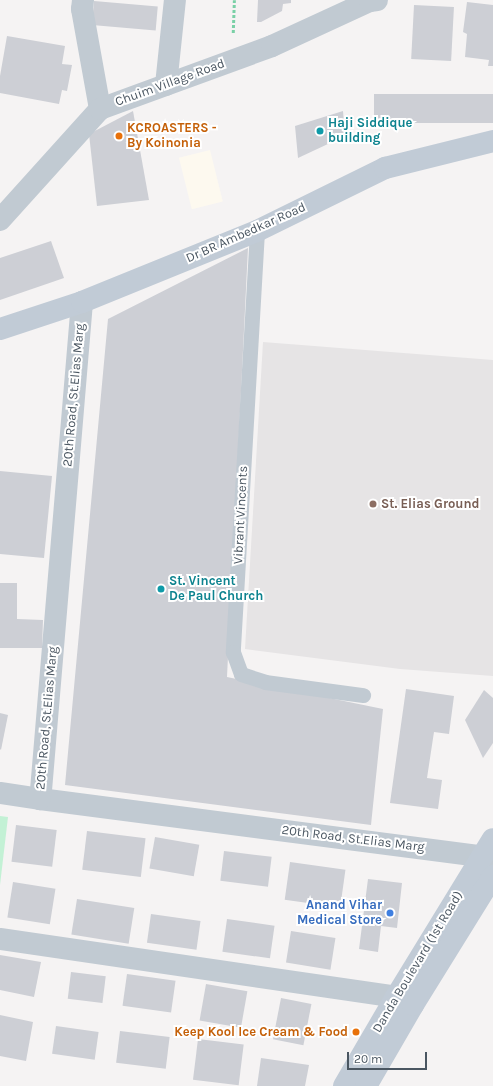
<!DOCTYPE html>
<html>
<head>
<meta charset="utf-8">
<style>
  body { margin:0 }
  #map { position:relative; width:493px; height:1086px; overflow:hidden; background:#f5f3f3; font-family:Karla,sans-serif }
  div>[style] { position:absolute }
  .commercial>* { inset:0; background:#fdf9ef; transform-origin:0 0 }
  .education>* { inset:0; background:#e6e4e5 }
  .green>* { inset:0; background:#c3f1d5 }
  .building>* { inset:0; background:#cdcfd5; transform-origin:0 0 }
  .path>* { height:2.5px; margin-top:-1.25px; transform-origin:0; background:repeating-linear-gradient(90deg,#7ad0a6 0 3px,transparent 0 5px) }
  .lane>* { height:15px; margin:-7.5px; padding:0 7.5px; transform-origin:7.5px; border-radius:7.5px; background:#c1cad2 }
  .street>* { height:22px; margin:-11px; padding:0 11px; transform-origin:11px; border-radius:11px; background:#c1cad2 }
  .secondary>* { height:22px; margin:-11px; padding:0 11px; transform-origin:11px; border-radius:11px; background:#c1cbd6 }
  .dots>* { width:11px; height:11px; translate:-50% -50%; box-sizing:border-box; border:2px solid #fff; border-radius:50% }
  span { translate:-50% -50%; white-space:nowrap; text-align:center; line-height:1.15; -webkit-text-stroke:4px #fff; paint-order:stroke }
  .street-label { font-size:13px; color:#4a5661 }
  .culture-label { font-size:13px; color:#0d838f; font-weight:700 }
  .left { translate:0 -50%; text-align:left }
  .food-label { font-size:13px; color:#c56008; font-weight:700 }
  .right { translate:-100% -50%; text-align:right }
  .education-label { font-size:13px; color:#785e54; font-weight:700 }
  .shop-label { font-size:13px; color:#366cbe; font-weight:700 }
  .scale { position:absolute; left:347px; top:1052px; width:80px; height:18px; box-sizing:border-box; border:2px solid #4a5661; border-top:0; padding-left:5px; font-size:12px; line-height:14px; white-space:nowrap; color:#4a5661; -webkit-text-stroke:3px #fff; paint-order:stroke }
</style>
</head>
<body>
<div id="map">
  <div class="commercial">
    <div style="left:210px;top:150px;width:53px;height:32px;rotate:76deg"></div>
  </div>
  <div class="education">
    <div style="clip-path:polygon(263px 342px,493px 360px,493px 676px,400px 669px,245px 649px)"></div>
  </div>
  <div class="green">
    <div style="clip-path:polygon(0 816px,8px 817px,0 885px)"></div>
  </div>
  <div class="building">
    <div style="clip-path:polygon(258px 0,291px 0,291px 3px,283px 4px,282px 11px,261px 22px,257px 22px)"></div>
    <div style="left:94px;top:1px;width:64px;height:24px;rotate:5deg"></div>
    <div style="clip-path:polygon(467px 2px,493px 5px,493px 66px,488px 66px,489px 60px,465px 57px,467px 34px,463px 32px)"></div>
    <div style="left:414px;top:5px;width:40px;height:54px;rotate:3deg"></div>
    <div style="clip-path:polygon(7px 36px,65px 46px,62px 64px,72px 65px,67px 91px,62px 90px,59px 104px,0 93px,0 76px)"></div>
    <div style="left:493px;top:94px;width:29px;height:119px;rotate:90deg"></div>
    <div style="clip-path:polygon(133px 111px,149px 200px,97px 206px,89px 134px)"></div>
    <div style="clip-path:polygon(343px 111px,345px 136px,298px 158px,295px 126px)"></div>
    <div style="clip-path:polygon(51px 241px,64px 278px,0 300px,0 258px)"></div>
    <div style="clip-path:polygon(248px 248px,227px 677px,383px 709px,371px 825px,65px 785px,108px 319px)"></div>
    <div style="clip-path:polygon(0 471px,52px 476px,44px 558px,0 554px)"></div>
    <div style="clip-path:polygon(0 583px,17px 583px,17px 619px,43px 620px,42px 648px,0 648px)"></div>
    <div style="clip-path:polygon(406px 689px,454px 696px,449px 734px,434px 732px,427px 778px,442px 780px,438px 809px,390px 803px)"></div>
    <div style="clip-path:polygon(484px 690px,493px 698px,493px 743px,483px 758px,465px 720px)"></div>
    <div style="clip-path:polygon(0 713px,8px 715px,1px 750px,0 749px)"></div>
    <div style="left:16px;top:825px;width:41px;height:37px;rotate:7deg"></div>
    <div style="left:87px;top:831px;width:59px;height:39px;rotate:7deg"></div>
    <div style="left:155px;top:837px;width:45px;height:32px;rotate:10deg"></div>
    <div style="left:224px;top:851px;width:48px;height:30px;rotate:7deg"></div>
    <div style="left:290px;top:862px;width:56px;height:38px;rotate:8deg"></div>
    <div style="clip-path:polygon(368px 879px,402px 883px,397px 928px,381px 926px,378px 952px,359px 949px)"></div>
    <div style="left:13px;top:882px;width:43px;height:36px;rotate:9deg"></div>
    <div style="left:77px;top:899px;width:58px;height:36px;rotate:9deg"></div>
    <div style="left:151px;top:914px;width:50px;height:29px;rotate:8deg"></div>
    <div style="left:227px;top:919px;width:48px;height:33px;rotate:8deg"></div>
    <div style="left:291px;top:931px;width:45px;height:32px;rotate:9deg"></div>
    <div style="clip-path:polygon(0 955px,41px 962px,34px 997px,0 990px)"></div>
    <div style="left:71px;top:972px;width:35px;height:27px;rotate:7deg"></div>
    <div style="left:127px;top:974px;width:49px;height:32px;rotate:8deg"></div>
    <div style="left:206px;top:984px;width:42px;height:37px;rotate:10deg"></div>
    <div style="left:281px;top:998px;width:31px;height:42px;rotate:11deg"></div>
    <div style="clip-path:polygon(0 1015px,33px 1022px,26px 1061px,0 1056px)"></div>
    <div style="left:56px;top:1026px;width:43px;height:28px;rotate:8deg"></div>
    <div style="left:120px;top:1031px;width:50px;height:32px;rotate:7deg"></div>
    <div style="left:198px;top:1039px;width:46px;height:41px;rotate:7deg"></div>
    <div style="clip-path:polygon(261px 1058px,309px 1065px,305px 1086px,257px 1086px)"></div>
  </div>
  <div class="path">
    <div style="left:233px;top:33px;width:33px;rotate:-88deg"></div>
  </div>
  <div class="lane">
    <div style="left:257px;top:231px;width:422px;rotate:93.3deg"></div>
    <div style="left:233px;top:652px;width:23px;rotate:70deg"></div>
    <div style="left:241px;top:674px;width:25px;rotate:18deg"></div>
    <div style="left:265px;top:682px;width:99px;rotate:7.6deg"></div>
  </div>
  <div class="street">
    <div style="left:83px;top:0;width:9px;rotate:96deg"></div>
    <div style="left:82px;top:9px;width:102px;rotate:79.8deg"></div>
    <div style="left:166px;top:85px;width:85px;rotate:-84deg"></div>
    <div style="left:0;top:220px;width:149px;rotate:-48deg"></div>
    <div style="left:100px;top:109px;width:183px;rotate:-20.1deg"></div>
    <div style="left:272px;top:46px;width:108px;rotate:-24.7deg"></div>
    <div style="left:370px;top:1px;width:7px;rotate:-8deg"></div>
    <div style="left:82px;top:302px;width:499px;rotate:94.8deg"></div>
    <div style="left:40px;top:799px;width:457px;rotate:7.4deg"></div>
    <div style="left:0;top:793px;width:40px;rotate:8.5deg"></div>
    <div style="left:0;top:939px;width:400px;rotate:8.3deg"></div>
  </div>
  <div class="secondary">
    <div style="left:0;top:329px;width:86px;rotate:-18.2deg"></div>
    <div style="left:82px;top:302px;width:189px;rotate:-22.1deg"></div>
    <div style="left:257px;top:231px;width:143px;rotate:-26.2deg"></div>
    <div style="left:385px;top:168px;width:111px;rotate:-14deg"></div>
    <div style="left:344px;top:1086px;width:103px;rotate:-59.7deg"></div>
    <div style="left:396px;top:997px;width:185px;rotate:-58.5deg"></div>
    <div style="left:366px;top:1086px;width:94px;rotate:-59.9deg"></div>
    <div style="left:413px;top:1005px;width:152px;rotate:-58.2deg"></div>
  </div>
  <div class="dots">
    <div style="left:320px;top:131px;background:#0f9aa8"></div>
    <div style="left:119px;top:136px;background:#e8710a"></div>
    <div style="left:373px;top:504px;background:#8d6e63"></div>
    <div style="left:161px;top:589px;background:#0f9aa8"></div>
    <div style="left:390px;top:913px;background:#3f7fe0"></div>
    <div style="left:356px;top:1032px;background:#e8710a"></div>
  </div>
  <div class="street-label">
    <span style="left:170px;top:83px;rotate:-20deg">Chuim Village Road</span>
    <span style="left:246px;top:233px;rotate:-24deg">Dr BR Ambedkar Road</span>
    <span style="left:74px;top:395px;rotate:-85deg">20th Road, St.Elias Marg</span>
    <span style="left:241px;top:515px;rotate:-87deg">Vibrant Vincents</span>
    <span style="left:47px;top:718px;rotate:-85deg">20th Road, St.Elias Marg</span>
    <span style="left:353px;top:839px;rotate:7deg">20th Road, St.Elias Marg</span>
    <span style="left:418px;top:962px;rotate:-59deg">Danda Boulevard (1st Road)</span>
  </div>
  <div class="culture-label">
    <span class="left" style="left:328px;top:131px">Haji Siddique<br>building</span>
    <span class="left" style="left:169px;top:589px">St. Vincent<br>De Paul Church</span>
  </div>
  <div class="food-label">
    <span class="left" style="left:127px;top:136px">KCROASTERS -<br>By Koinonia</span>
    <span class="right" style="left:348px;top:1032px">Keep Kool Ice Cream &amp; Food</span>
  </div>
  <div class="education-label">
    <span class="left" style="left:381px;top:504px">St. Elias Ground</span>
  </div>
  <div class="shop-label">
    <span class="right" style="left:382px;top:913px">Anand Vihar<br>Medical Store</span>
  </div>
  <div class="scale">20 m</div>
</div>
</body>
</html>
